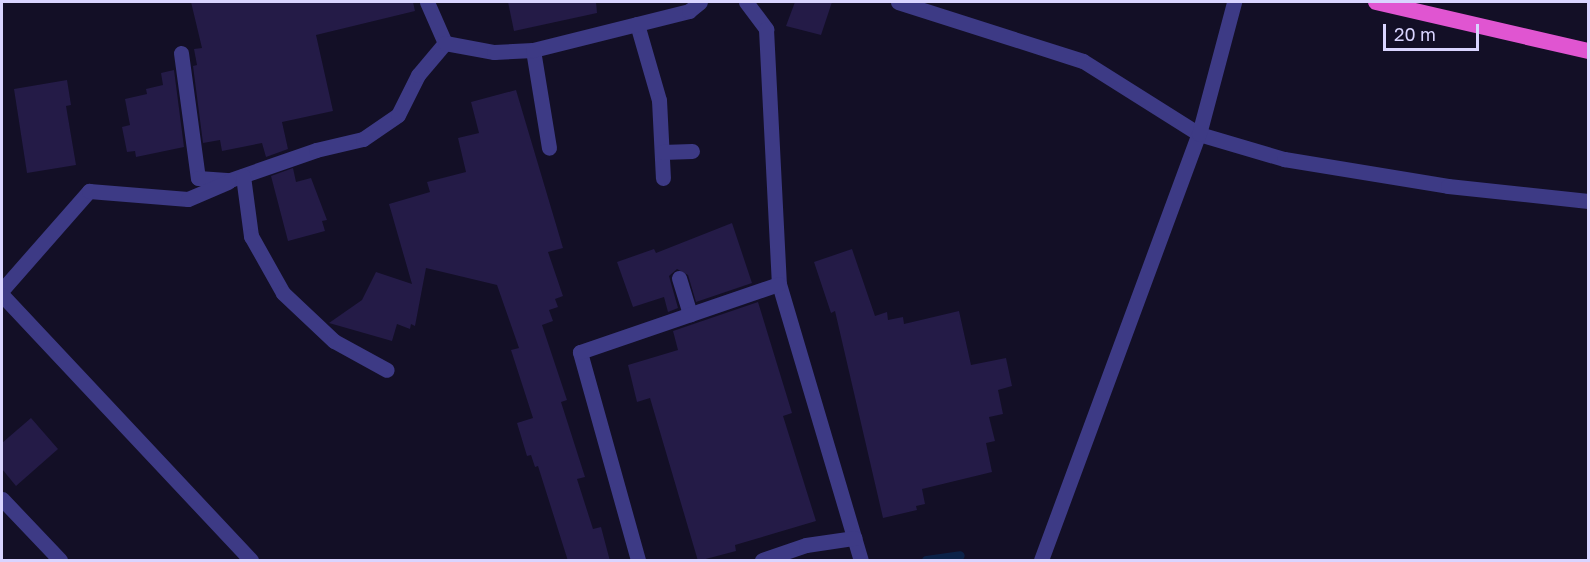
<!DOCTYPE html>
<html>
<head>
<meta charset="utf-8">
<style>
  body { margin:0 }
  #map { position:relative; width:1590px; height:562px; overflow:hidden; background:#130f26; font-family:"Golos Text",sans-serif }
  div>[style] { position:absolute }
  .stream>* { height:9px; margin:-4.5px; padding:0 4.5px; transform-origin:4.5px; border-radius:4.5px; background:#0c2248 }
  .building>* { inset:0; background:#241b47 }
  .minor>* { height:15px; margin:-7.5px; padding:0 7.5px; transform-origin:7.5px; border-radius:7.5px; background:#3d3a85 }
  .tertiary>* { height:15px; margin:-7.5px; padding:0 7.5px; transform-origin:7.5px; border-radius:7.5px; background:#3d3a85 }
  .trunk>* { height:16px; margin:-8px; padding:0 8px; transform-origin:8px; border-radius:8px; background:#e055d1 }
  span { translate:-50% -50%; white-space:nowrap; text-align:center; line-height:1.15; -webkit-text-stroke:6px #130f26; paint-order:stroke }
  .frame { position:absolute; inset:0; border:3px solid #d9d4ff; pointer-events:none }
  .scale { position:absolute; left:1383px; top:24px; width:96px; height:27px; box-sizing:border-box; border:3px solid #d9d4ff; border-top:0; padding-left:8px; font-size:18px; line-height:21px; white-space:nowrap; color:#d9d4ff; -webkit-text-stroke:4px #130f26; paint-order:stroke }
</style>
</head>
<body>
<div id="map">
  <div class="stream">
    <div style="left:926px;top:560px;width:34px;rotate:-8deg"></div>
  </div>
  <div class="building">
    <div style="clip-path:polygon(191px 2px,413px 2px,415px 11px,316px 35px,333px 111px,282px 122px,288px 149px,266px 157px,262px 143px,222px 151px,220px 140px,203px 143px,193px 66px,197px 65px,194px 49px,202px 48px)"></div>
    <div style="clip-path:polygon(508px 2px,596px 2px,597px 13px,514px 31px)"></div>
    <div style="clip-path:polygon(795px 2px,832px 2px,821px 35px,786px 26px)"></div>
    <div style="clip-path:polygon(174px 70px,184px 147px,136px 157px,135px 151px,127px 152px,122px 127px,130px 125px,125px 99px,147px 94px,146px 89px,163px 85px,161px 73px)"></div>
    <div style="clip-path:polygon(67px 80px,71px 105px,66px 106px,76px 165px,27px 173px,14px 89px)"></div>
    <div style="clip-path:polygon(516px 90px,563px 248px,548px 252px,563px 296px,555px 299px,558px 307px,549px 310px,553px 321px,542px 325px,567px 400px,561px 402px,585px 477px,577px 479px,593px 529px,601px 527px,610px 561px,568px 561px,538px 466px,535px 467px,531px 455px,527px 456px,517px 423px,533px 418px,511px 350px,519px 348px,497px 285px,426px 268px,415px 326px,411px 324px,410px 329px,397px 324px,392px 341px,329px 323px,362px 300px,376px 272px,412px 284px,389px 204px,430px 192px,427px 182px,466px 172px,458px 138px,479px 133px,471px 102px)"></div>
    <div style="clip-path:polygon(293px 168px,296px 182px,311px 178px,327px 220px,322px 221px,325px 231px,288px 241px,271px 176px)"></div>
    <div style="clip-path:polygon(732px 223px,752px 283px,696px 302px,688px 275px,677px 269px,669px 276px,678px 308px,668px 312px,664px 297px,633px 307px,617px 262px,654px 249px,656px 253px)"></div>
    <div style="clip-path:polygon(852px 249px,875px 316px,887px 312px,888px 320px,903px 317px,904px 324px,959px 311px,971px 365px,1006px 358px,1012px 386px,998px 390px,1003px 414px,989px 417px,995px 441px,986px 443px,992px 472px,922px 489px,925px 504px,916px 506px,917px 510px,883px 518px,835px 311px,831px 313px,814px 262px)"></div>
    <div style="clip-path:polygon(758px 302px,792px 413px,783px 416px,816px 521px,735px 545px,736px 551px,698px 561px,650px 398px,637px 402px,628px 365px,678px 350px,673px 331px)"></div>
    <div style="clip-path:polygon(31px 418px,58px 449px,16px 486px,2px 469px,2px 443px)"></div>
  </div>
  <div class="minor">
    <div style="left:427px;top:2px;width:45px;rotate:66.3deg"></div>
    <div style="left:746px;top:2px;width:34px;rotate:53deg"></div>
    <div style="left:766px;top:29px;width:255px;rotate:87.1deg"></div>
    <div style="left:779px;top:284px;width:288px;rotate:73.5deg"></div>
    <div style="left:898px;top:2px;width:194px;rotate:17.7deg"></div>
    <div style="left:1083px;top:61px;width:137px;rotate:32.2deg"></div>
    <div style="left:1199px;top:134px;width:89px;rotate:16.4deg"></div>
    <div style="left:1284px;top:159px;width:166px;rotate:9.3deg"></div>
    <div style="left:1448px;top:186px;width:141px;rotate:6.1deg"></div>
    <div style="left:637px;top:24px;width:79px;rotate:73.9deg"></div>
    <div style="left:659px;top:100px;width:78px;rotate:87.1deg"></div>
    <div style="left:533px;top:50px;width:99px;rotate:80.7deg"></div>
    <div style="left:181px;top:53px;width:126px;rotate:82.3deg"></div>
    <div style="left:198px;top:178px;width:32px;rotate:4deg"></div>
    <div style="left:230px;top:180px;width:91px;rotate:-19.2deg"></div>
    <div style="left:316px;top:150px;width:48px;rotate:-13.2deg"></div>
    <div style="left:363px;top:139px;width:42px;rotate:-34.4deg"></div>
    <div style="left:398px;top:115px;width:45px;rotate:-63.4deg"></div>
    <div style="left:418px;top:75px;width:42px;rotate:-49.8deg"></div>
    <div style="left:445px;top:43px;width:50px;rotate:10.4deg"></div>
    <div style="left:494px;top:52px;width:39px;rotate:-3deg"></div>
    <div style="left:533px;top:50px;width:161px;rotate:-14deg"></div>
    <div style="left:689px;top:11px;width:14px;rotate:-39deg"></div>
    <div style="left:662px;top:152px;width:30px;rotate:-2deg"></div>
    <div style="left:243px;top:176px;width:61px;rotate:82.4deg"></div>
    <div style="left:251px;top:236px;width:65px;rotate:60.7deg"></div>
    <div style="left:283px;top:293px;width:70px;rotate:43.3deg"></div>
    <div style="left:334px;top:341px;width:60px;rotate:28.7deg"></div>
    <div style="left:679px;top:278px;width:38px;rotate:73deg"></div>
    <div style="left:2px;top:290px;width:132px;rotate:-48.7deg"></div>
    <div style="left:89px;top:191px;width:99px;rotate:4.6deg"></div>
    <div style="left:188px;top:199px;width:43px;rotate:-23deg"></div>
    <div style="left:2px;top:295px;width:364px;rotate:46.8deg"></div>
    <div style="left:2px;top:499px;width:84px;rotate:46.4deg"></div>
    <div style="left:638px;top:560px;width:216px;rotate:-105.6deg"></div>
    <div style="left:580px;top:352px;width:210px;rotate:-18.9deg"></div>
    <div style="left:762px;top:560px;width:46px;rotate:-18.8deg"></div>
    <div style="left:806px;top:545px;width:49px;rotate:-8.3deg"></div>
  </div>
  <div class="tertiary">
    <div style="left:1041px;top:560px;width:454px;rotate:-69.7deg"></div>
    <div style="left:1199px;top:134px;width:137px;rotate:-75.1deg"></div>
  </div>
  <div class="trunk">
    <div style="left:1376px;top:2px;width:218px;rotate:13deg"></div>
  </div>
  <div class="frame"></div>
  <div class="scale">20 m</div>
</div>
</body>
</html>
